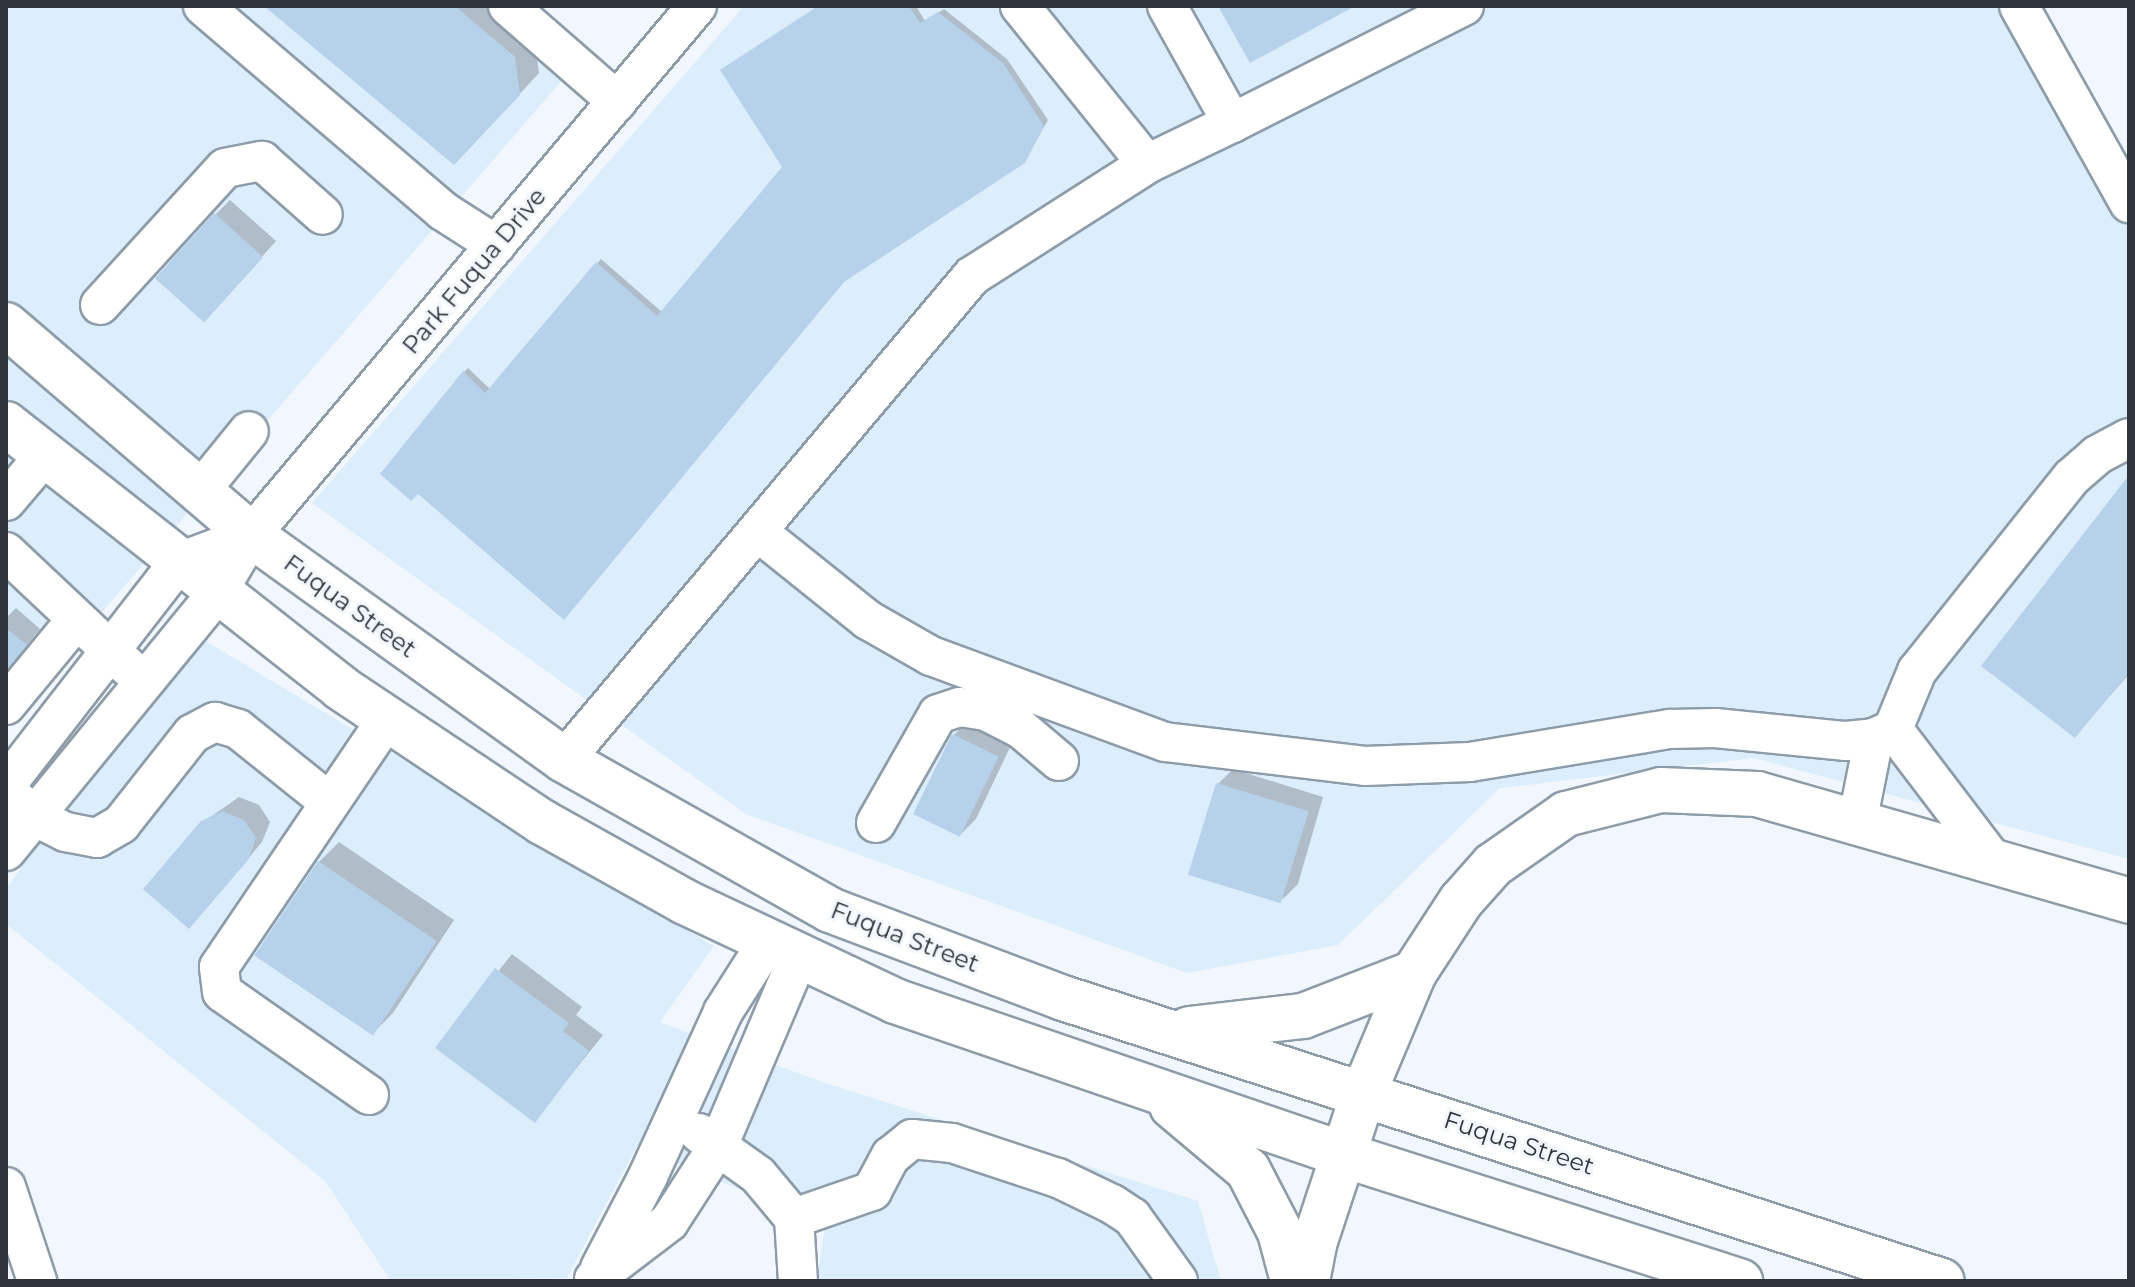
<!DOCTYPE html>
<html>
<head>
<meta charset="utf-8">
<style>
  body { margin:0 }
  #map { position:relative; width:2135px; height:1287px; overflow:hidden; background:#f1f7fc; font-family:Montserrat,sans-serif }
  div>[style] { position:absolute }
  .built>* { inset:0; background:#dcedfc }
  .shadow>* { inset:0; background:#0003 }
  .building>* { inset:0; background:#b6d2eb; transform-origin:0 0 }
  .roads { filter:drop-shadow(2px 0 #8d9ca8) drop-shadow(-2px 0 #8d9ca8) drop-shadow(0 2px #8d9ca8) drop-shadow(0 -2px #8d9ca8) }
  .minor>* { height:38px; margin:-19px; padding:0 19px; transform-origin:19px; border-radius:19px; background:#fff }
  .major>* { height:44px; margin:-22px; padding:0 22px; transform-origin:22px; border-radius:22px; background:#fff }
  span { translate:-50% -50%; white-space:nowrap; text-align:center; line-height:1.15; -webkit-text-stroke:6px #f1f7fc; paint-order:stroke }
  .street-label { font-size:24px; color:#2e3439 }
  .frame { position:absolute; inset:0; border:8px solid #2e3439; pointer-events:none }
</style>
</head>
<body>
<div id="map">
  <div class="built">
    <div style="clip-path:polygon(6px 6px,531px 6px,583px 56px,6px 723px)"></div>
    <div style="clip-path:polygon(744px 6px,2043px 6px,2129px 162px,2129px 859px,1754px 758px,1500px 788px,1338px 945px,1187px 973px,746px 814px,312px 503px)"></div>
    <div style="clip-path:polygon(187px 630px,714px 946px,660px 1022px,822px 1082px,1198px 1201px,1221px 1281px,817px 1281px,825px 1226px,637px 1146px,567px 1278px,391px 1281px,325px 1181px,6px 924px,6px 889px)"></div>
  </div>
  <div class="shadow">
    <div style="clip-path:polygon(267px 6px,498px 6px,534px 37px,539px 73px,474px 143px)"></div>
    <div style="clip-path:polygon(819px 6px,916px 6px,925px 21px,944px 9px,1007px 59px,1048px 120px,1024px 162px,844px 279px,568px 613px,464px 372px,468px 368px,491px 390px,601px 259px,662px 312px,784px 167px)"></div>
    <div style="clip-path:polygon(230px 200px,276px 241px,219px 305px,215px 215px)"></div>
    <div style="clip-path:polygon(2129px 481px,2129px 674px,2075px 736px)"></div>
    <div style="clip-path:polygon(16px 608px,40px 629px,6px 671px,6px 618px)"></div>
    <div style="clip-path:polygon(969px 720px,1013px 741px,976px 819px,961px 834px,954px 735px)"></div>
    <div style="clip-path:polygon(1233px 769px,1323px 797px,1298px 884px,1283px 899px,1218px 784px)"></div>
    <div style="clip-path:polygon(239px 797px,259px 805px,270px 822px,262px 842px,204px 911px,203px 822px)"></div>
    <div style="clip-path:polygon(339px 842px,454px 920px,393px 1013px,373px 1033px,319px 862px)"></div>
    <div style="clip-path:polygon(512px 954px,582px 1007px,576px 1015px,603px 1035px,535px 1120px,438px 1047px)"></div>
  </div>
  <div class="building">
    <div style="clip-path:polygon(264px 6px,455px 6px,515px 57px,520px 95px,454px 165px)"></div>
    <div style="clip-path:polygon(818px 6px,909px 6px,920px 23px,938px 12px,1003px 63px,1044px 126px,1025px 163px,844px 282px,564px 620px,418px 494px,411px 501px,380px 474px,463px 371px,485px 393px,596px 262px,657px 316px,782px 167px,720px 70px)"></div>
    <div style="clip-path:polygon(1218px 6px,1355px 6px,1250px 63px)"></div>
    <div style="left:214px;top:213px;width:66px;height:88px;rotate:42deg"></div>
    <div style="clip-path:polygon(2129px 475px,2129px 672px,2075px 738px,1981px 666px)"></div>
    <div style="clip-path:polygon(6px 628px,27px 645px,6px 670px)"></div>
    <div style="left:952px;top:734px;width:52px;height:89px;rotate:26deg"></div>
    <div style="left:1216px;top:783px;width:97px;height:96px;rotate:17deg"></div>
    <div style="clip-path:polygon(222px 811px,244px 820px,256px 838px,248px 860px,189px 929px,143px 889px,201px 821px)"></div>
    <div style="left:318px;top:861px;width:143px;height:114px;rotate:34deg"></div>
    <div style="clip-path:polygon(495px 968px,569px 1023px,563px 1031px,589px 1051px,535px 1123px,435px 1048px)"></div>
  </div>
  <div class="roads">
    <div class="minor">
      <div style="left:203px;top:6px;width:316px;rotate:40.5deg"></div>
      <div style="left:443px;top:211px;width:63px;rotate:32.7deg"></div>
      <div style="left:508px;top:6px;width:145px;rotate:41.1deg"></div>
      <div style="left:1167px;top:6px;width:134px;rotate:60.9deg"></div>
      <div style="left:1232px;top:123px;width:260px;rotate:-26.8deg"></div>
      <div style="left:2019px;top:6px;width:226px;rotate:60.8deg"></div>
      <div style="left:1147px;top:164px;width:94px;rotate:-25.8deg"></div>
      <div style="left:100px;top:305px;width:185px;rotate:-47.6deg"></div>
      <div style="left:225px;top:168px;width:38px;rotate:-11deg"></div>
      <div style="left:262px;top:161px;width:81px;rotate:41.5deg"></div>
      <div style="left:200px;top:491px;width:77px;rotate:-50.8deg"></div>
      <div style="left:6px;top:501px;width:60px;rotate:-49.7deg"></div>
      <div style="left:758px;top:532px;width:141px;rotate:38.7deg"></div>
      <div style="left:868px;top:620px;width:73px;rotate:29.7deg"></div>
      <div style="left:931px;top:656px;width:249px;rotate:20.2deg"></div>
      <div style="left:1165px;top:742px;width:201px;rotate:6.8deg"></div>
      <div style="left:1365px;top:766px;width:105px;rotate:-2.2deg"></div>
      <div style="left:1470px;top:762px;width:203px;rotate:-9.4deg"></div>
      <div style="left:1670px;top:729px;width:45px;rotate:-1.3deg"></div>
      <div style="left:1715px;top:728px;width:132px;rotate:5.7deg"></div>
      <div style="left:1846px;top:741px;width:28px;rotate:-6deg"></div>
      <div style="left:1874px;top:738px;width:21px;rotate:-25deg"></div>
      <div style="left:1893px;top:729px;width:63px;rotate:-67.5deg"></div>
      <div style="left:1917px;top:671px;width:248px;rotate:-51.4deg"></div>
      <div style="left:2072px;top:477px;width:33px;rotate:-41deg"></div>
      <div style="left:2097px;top:455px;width:36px;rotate:-28deg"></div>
      <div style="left:6px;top:552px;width:169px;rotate:43.3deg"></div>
      <div style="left:6px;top:705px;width:110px;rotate:-50.5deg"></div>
      <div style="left:1893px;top:729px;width:168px;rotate:52.7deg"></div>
      <div style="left:564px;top:760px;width:633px;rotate:-49.87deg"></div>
      <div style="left:972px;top:276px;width:208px;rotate:-32.6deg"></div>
      <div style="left:1147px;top:164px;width:203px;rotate:-128.8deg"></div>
      <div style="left:6px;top:785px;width:282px;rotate:-52.2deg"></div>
      <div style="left:179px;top:562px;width:77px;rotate:-20.6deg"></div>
      <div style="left:6px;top:790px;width:38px;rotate:43deg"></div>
      <div style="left:34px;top:816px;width:36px;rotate:27deg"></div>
      <div style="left:66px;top:832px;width:32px;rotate:11deg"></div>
      <div style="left:97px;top:838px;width:28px;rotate:-30deg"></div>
      <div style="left:121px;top:824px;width:115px;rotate:-51.7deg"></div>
      <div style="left:192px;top:734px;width:26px;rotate:-28deg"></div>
      <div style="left:215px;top:722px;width:24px;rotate:17deg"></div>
      <div style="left:238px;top:729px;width:117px;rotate:38.7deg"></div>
      <div style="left:876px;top:823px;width:125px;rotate:-60.4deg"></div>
      <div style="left:938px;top:714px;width:23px;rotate:-18deg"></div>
      <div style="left:960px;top:707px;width:26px;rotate:9deg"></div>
      <div style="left:986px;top:711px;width:38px;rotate:27deg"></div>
      <div style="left:1020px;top:728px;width:51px;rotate:40.2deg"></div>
      <div style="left:1857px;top:823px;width:87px;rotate:-78.7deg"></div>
      <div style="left:6px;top:851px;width:333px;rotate:-50.7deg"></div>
      <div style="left:217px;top:593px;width:67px;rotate:-59.6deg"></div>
      <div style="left:251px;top:535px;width:692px;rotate:-49.87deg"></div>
      <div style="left:369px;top:1095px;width:179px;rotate:-145deg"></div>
      <div style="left:222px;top:992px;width:25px;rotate:-97deg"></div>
      <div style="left:219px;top:967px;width:300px;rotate:-55.9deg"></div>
      <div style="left:699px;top:1133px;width:72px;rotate:35.4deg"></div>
      <div style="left:758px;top:1175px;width:56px;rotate:50.1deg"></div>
      <div style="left:794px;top:1218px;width:63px;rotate:86.4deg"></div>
      <div style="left:6px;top:1187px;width:99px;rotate:71.7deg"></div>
      <div style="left:794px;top:1218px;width:83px;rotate:-19.1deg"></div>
      <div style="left:872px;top:1191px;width:40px;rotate:-62deg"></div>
      <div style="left:891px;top:1156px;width:27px;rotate:-39deg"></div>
      <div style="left:912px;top:1139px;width:40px;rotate:5.7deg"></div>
      <div style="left:952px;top:1143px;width:112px;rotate:18.3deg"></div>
      <div style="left:1058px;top:1178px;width:60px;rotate:25.7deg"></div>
      <div style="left:1112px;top:1204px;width:24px;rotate:33deg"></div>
      <div style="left:1132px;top:1217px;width:79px;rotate:54.3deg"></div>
      <div style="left:600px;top:1268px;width:104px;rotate:-62.4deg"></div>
      <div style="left:648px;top:1176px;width:180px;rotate:-65.4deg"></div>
      <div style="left:723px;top:1012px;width:84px;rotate:-57.6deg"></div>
      <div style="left:594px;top:1279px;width:94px;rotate:-37.2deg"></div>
      <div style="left:669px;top:1222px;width:90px;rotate:-57.2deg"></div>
      <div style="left:718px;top:1146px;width:207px;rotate:-67deg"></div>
    </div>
    <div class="major">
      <div style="left:6px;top:325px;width:323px;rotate:40.6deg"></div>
      <div style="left:251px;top:535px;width:385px;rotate:35.7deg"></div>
      <div style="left:564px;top:760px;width:305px;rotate:29.4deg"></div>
      <div style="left:830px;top:910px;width:249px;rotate:20.7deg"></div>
      <div style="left:1063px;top:998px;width:923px;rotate:17.85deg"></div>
      <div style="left:6px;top:424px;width:427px;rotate:38.2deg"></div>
      <div style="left:341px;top:688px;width:242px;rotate:33.7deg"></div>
      <div style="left:542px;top:822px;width:164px;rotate:29.2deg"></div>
      <div style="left:685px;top:902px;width:232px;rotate:25.2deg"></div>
      <div style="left:895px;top:1001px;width:475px;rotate:18.9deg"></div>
      <div style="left:1344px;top:1155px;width:416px;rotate:17.7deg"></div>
      <div style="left:1189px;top:1029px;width:115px;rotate:-6.5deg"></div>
      <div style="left:1303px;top:1016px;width:119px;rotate:-21.2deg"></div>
      <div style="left:1172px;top:1106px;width:99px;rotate:40.1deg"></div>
      <div style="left:1248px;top:1170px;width:70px;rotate:62.7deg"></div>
      <div style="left:1280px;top:1232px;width:51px;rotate:75.1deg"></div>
      <div style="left:1307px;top:1281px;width:38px;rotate:-79deg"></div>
      <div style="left:1314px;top:1244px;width:160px;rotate:-71.8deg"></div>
      <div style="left:1364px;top:1092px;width:129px;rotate:-67.2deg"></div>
      <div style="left:1414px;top:973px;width:86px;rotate:-56.9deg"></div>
      <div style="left:1461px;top:901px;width:48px;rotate:-48.4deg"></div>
      <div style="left:1493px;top:865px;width:89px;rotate:-34.9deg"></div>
      <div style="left:1566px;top:814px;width:98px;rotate:-14.2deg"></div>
      <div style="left:1661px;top:790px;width:96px;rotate:2.4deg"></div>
      <div style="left:1757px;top:794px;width:387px;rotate:16deg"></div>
    </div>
  </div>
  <div class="street-label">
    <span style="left:474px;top:271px;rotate:-50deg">Park Fuqua Drive</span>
    <span style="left:350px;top:606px;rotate:36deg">Fuqua Street</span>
    <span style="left:905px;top:937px;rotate:21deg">Fuqua Street</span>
    <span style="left:1519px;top:1143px;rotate:18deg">Fuqua Street</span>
  </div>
  <div class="frame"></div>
</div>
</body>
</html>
